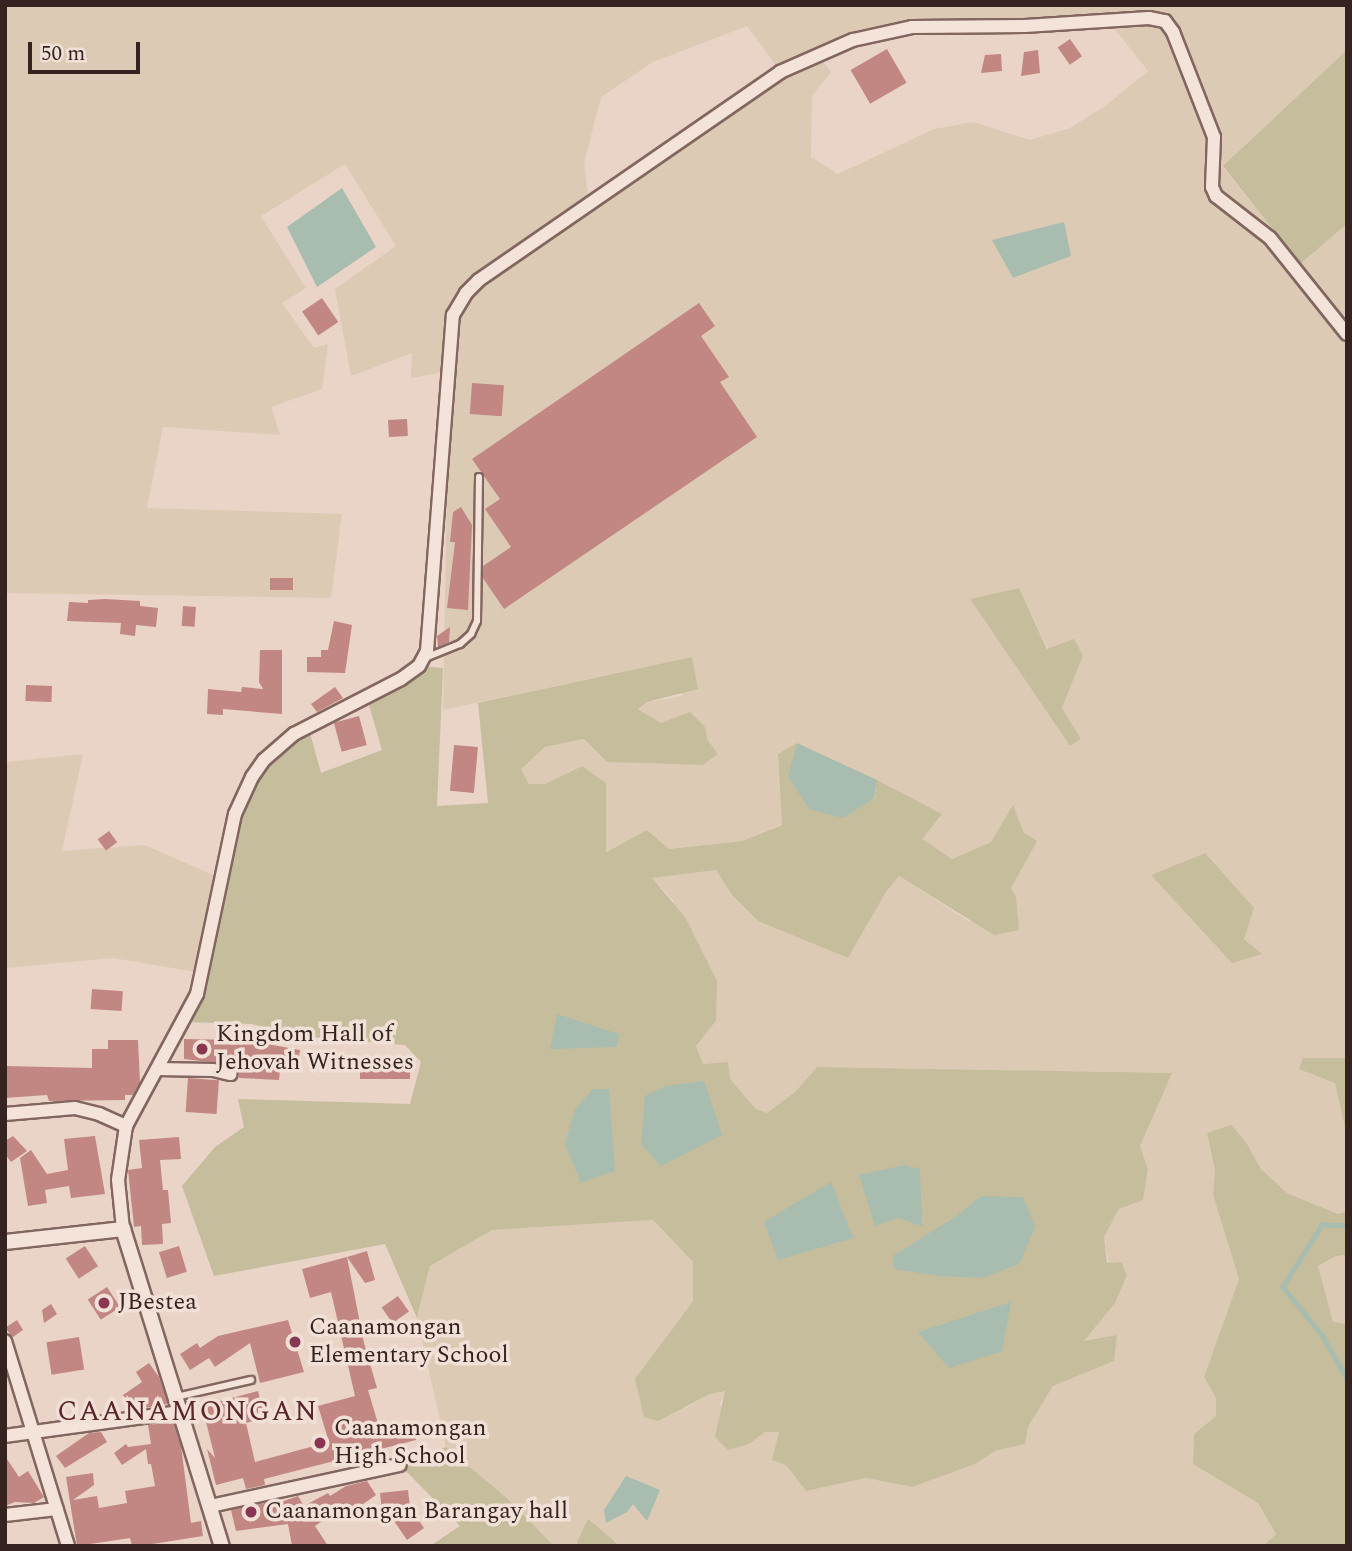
<!DOCTYPE html>
<html>
<head>
<meta charset="utf-8">
<style>
  body { margin:0 }
  #map { position:relative; width:1352px; height:1551px; overflow:hidden; background:#e9d4c7; font-family:Spectral,serif }
  div>[style] { position:absolute }
  .farmland>* { inset:0; background:#ddcab5 }
  .green>* { inset:0; background:#c5bd9c }
  .water>* { inset:0; background:#a8bdb0 }
  .stream>* { height:4.5px; margin:-2.25px; padding:0 2.25px; transform-origin:2.25px; border-radius:2.25px; background:#a8bdb0 }
  .building>* { inset:0; background:#c28782; transform-origin:0 0 }
  .roads { filter:drop-shadow(2px 0 #82665f) drop-shadow(-2px 0 #82665f) drop-shadow(0 2px #82665f) drop-shadow(0 -2px #82665f) }
  .service>* { height:6px; margin:-3px; padding:0 3px; transform-origin:3px; border-radius:3px; background:#f4e3d9 }
  .minor>* { height:12px; margin:-6px; padding:0 6px; transform-origin:6px; border-radius:6px; background:#f4e3d9 }
  .tertiary>* { height:14px; margin:-7px; padding:0 7px; transform-origin:7px; border-radius:7px; background:#f4e3d9 }
  .dots>* { width:19px; height:19px; translate:-50% -50%; box-sizing:border-box; border:4px solid #f1e0d6; border-radius:50% }
  span { translate:-50% -50%; white-space:nowrap; text-align:center; line-height:1.15; -webkit-text-stroke:7px #f1e0d6; paint-order:stroke }
  .poi-label { font-size:24px; color:#342320 }
  .left { translate:0 -50%; text-align:left }
  .quarter-label { font-size:28px; color:#5b252c; letter-spacing:2px }
  .frame { position:absolute; inset:0; border:7px solid #342320; pointer-events:none }
  .scale { position:absolute; left:28px; top:42px; width:112px; height:32px; box-sizing:border-box; border:4px solid #342320; border-top:0; padding-left:9px; font-size:21px; line-height:24px; white-space:nowrap; color:#342320; -webkit-text-stroke:5px #f1e0d6; paint-order:stroke }
</style>
</head>
<body>
<div id="map">
  <div class="farmland">
    <div style="clip-path:polygon(evenodd,5px 5px,1347px 5px,1347px 50px,1223px 167px,1300px 264px,1347px 224px,1347px 1058px,1303px 1058px,1335px 1083px,1347px 1131px,1347px 1212px,1338px 1214px,1287px 1193px,1261px 1169px,1246px 1142px,1207px 1134px,1215px 1172px,1213px 1195px,1239px 1279px,1204px 1377px,1216px 1398px,1216px 1416px,1194px 1434px,1193px 1463px,1258px 1503px,1276px 1534px,1263px 1546px,618px 1546px,613px 1540px,554px 1546px,508px 1499px,446px 1447px,417px 1318px,430px 1266px,492px 1230px,653px 1220px,693px 1262px,693px 1301px,666px 1337px,685px 1408px,710px 1394px,726px 1391px,720px 1404px,749px 1444px,765px 1432px,779px 1432px,786px 1465px,806px 1491px,866px 1478px,912px 1487px,975px 1464px,995px 1451px,1024px 1444px,1028px 1427px,1053px 1386px,1114px 1361px,1084px 1341px,1115px 1303px,1104px 1237px,1119px 1209px,1148px 1169px,1140px 1146px,1171px 1073px,817px 1067px,795px 1092px,767px 1113px,756px 1109px,730px 1079px,703px 1065px,696px 1046px,716px 1021px,672px 899px,651px 878px,716px 870px,732px 895px,758px 921px,848px 958px,886px 892px,899px 876px,970px 922px,1011px 888px,1024px 833px,1013px 806px,991px 842px,952px 859px,921px 839px,941px 814px,836px 762px,778px 755px,782px 824px,742px 841px,669px 849px,647px 830px,605px 852px,606px 783px,581px 766px,545px 784px,529px 784px,520px 769px,545px 747px,584px 739px,607px 762px,703px 765px,718px 754px,707px 739px,661px 723px,638px 709px,647px 702px,681px 696px,692px 657px,443px 710px,449px 371px,411px 378px,412px 353px,351px 376px,335px 289px,396px 246px,345px 164px,261px 216px,306px 288px,282px 303px,314px 348px,328px 344px,322px 389px,271px 407px,280px 435px,163px 427px,147px 508px,342px 514px,331px 598px,5px 593px,5px 5px,1106px 18px,1148px 71px,1105px 106px,1070px 128px,1030px 140px,973px 122px,934px 129px,838px 174px,811px 157px,812px 96px,831px 72px,817px 55px,918px 27px,1106px 18px,5px 5px,747px 26px,780px 71px,589px 203px,584px 163px,601px 97px,653px 62px,747px 26px,5px 5px,1019px 588px,1048px 649px,1083px 656px,1062px 708px,1081px 739px,1070px 746px,970px 599px,1019px 588px,5px 5px,1204px 853px,1244px 939px,1261px 953px,1152px 875px,1204px 853px)"></div>
    <div style="clip-path:polygon(83px 754px,62px 851px,145px 845px,222px 879px,202px 973px,113px 958px,5px 968px,5px 762px)"></div>
    <div style="clip-path:polygon(1347px 1255px,1347px 1324px,1333px 1323px,1318px 1266px,1336px 1256px)"></div>
  </div>
  <div class="green">
    <div style="clip-path:polygon(1347px 50px,1347px 224px,1300px 264px,1223px 166px)"></div>
    <div style="clip-path:polygon(1019px 588px,1047px 649px,1074px 639px,1083px 656px,1062px 708px,1081px 739px,1070px 746px,970px 599px)"></div>
    <div style="clip-path:polygon(692px 657px,698px 689px,647px 702px,638px 709px,661px 723px,690px 712px,705px 727px,707px 739px,718px 754px,703px 765px,607px 762px,584px 739px,545px 747px,521px 769px,529px 784px,545px 784px,582px 766px,606px 783px,606px 852px,647px 830px,669px 849px,742px 841px,782px 825px,778px 754px,797px 743px,789px 776px,874px 799px,877px 780px,942px 814px,922px 839px,952px 859px,991px 842px,1013px 805px,1024px 833px,1037px 841px,1011px 888px,1016px 897px,1019px 930px,994px 935px,899px 876px,886px 892px,848px 958px,758px 921px,732px 895px,716px 870px,652px 878px,685px 917px,717px 981px,716px 1021px,696px 1046px,703px 1064px,728px 1062px,730px 1079px,756px 1109px,767px 1113px,795px 1092px,817px 1067px,1172px 1073px,1140px 1146px,1148px 1169px,1143px 1200px,1119px 1209px,1104px 1237px,1107px 1263px,1121px 1262px,1127px 1275px,1115px 1303px,1084px 1341px,1117px 1335px,1114px 1361px,1053px 1386px,1028px 1427px,1025px 1444px,995px 1451px,975px 1464px,912px 1487px,866px 1478px,806px 1491px,786px 1465px,772px 1460px,779px 1432px,765px 1432px,749px 1444px,728px 1450px,715px 1437px,725px 1391px,710px 1394px,658px 1421px,644px 1417px,635px 1379px,693px 1301px,693px 1262px,653px 1220px,492px 1230px,430px 1266px,417px 1318px,385px 1244px,214px 1276px,182px 1186px,215px 1147px,244px 1127px,238px 1099px,410px 1104px,421px 1062px,405px 1045px,301px 1036px,252px 1024px,184px 1022px,235px 814px,257px 769px,308px 726px,321px 773px,382px 750px,367px 698px,419px 666px,443px 668px,437px 806px,488px 803px,478px 703px)"></div>
    <div style="clip-path:polygon(1205px 853px,1254px 908px,1244px 939px,1262px 954px,1232px 963px,1151px 875px)"></div>
    <div style="clip-path:polygon(1303px 1058px,1347px 1058px,1347px 1136px,1335px 1083px,1299px 1069px)"></div>
    <div style="clip-path:polygon(1231px 1125px,1246px 1142px,1261px 1169px,1287px 1193px,1338px 1214px,1347px 1212px,1347px 1255px,1336px 1256px,1318px 1266px,1333px 1322px,1347px 1324px,1347px 1546px,1263px 1546px,1276px 1534px,1258px 1503px,1193px 1464px,1194px 1434px,1216px 1416px,1216px 1398px,1204px 1377px,1239px 1279px,1213px 1195px,1215px 1171px,1207px 1133px)"></div>
    <div style="clip-path:polygon(446px 1447px,508px 1499px,554px 1546px,430px 1546px,460px 1526px,400px 1465px)"></div>
    <div style="clip-path:polygon(588px 1519px,613px 1540px,618px 1546px,579px 1546px,577px 1542px)"></div>
  </div>
  <div class="water">
    <div style="clip-path:polygon(342px 188px,376px 247px,317px 287px,287px 227px)"></div>
    <div style="clip-path:polygon(1064px 222px,1071px 256px,1013px 278px,992px 240px)"></div>
    <div style="clip-path:polygon(797px 743px,877px 780px,874px 798px,843px 818px,809px 809px,788px 776px)"></div>
    <div style="clip-path:polygon(557px 1014px,619px 1034px,616px 1047px,550px 1049px)"></div>
    <div style="clip-path:polygon(704px 1081px,722px 1135px,661px 1166px,641px 1144px,645px 1096px,666px 1086px)"></div>
    <div style="clip-path:polygon(593px 1089px,609px 1089px,615px 1171px,581px 1183px,565px 1144px,575px 1109px)"></div>
    <div style="clip-path:polygon(905px 1165px,920px 1169px,922px 1226px,898px 1218px,875px 1226px,859px 1175px)"></div>
    <div style="clip-path:polygon(831px 1182px,853px 1238px,778px 1260px,764px 1222px)"></div>
    <div style="clip-path:polygon(981px 1196px,1023px 1197px,1035px 1227px,1019px 1264px,982px 1278px,939px 1276px,894px 1269px,893px 1256px,955px 1217px)"></div>
    <div style="clip-path:polygon(1011px 1302px,1002px 1351px,949px 1368px,918px 1332px)"></div>
    <div style="clip-path:polygon(626px 1476px,660px 1490px,647px 1521px,633px 1504px,627px 1512px,606px 1523px,604px 1510px)"></div>
  </div>
  <div class="stream">
    <div style="left:1347px;top:1226px;width:25px;rotate:-178deg"></div>
    <div style="left:1322px;top:1225px;width:73px;rotate:122.2deg"></div>
    <div style="left:1283px;top:1287px;width:62px;rotate:50.9deg"></div>
    <div style="left:1322px;top:1335px;width:50px;rotate:59.8deg"></div>
  </div>
  <div class="building">
    <div style="left:1070px;top:39px;width:21px;height:15px;rotate:55deg"></div>
    <div style="left:887px;top:49px;width:39px;height:42px;rotate:60deg"></div>
    <div style="clip-path:polygon(1038px 50px,1040px 73px,1021px 76px,1024px 52px)"></div>
    <div style="clip-path:polygon(1001px 54px,1002px 71px,981px 73px,985px 55px)"></div>
    <div style="left:322px;top:298px;width:29px;height:24px;rotate:56deg"></div>
    <div style="clip-path:polygon(699px 303px,715px 326px,701px 336px,729px 377px,720px 382px,757px 437px,504px 609px,483px 578px,483px 566px,511px 547px,485px 509px,500px 499px,472px 459px)"></div>
    <div style="left:472px;top:383px;width:32px;height:31px;rotate:4deg"></div>
    <div style="left:407px;top:419px;width:17px;height:19px;rotate:87deg"></div>
    <div style="clip-path:polygon(461px 507px,472px 525px,468px 610px,447px 608px,455px 542px,450px 542px,453px 512px)"></div>
    <div style="left:270px;top:578px;width:23px;height:12px"></div>
    <div style="clip-path:polygon(105px 599px,140px 601px,140px 606px,158px 608px,156px 627px,136px 625px,135px 636px,120px 634px,121px 623px,67px 621px,69px 602px,88px 603px,88px 600px)"></div>
    <div style="left:183px;top:606px;width:13px;height:20px;rotate:4deg"></div>
    <div style="clip-path:polygon(334px 621px,352px 625px,345px 673px,307px 672px,307px 657px,321px 657px,321px 650px,328px 650px)"></div>
    <div style="clip-path:polygon(450px 627px,449px 642px,438px 647px,437px 636px)"></div>
    <div style="clip-path:polygon(260px 650px,282px 650px,282px 714px,223px 709px,223px 715px,207px 714px,208px 689px,241px 692px,242px 687px,263px 689px,259px 682px)"></div>
    <div style="left:26px;top:685px;width:26px;height:16px;rotate:2deg"></div>
    <div style="clip-path:polygon(335px 687px,343px 698px,317px 712px,311px 704px)"></div>
    <div style="left:359px;top:716px;width:30px;height:26px;rotate:75deg"></div>
    <div style="left:454px;top:745px;width:24px;height:46px;rotate:5deg"></div>
    <div style="left:109px;top:831px;width:14px;height:14px;rotate:54deg"></div>
    <div style="left:92px;top:989px;width:31px;height:20px;rotate:4deg"></div>
    <div style="clip-path:polygon(238px 1033px,268px 1035px,267px 1044px,300px 1050px,297px 1070px,280px 1069px,279px 1080px,239px 1078px,239px 1071px,233px 1065px,184px 1059px,184px 1039px,237px 1040px)"></div>
    <div style="clip-path:polygon(108px 1040px,138px 1040px,140px 1082px,133px 1095px,125px 1095px,125px 1100px,49px 1101px,47px 1095px,5px 1098px,5px 1066px,92px 1068px,92px 1049px,108px 1049px)"></div>
    <div style="left:410px;top:1059px;width:20px;height:50px;rotate:90deg"></div>
    <div style="left:188px;top:1078px;width:31px;height:34px;rotate:4deg"></div>
    <div style="clip-path:polygon(13px 1136px,27px 1151px,11px 1162px,5px 1154px,5px 1141px)"></div>
    <div style="clip-path:polygon(95px 1136px,105px 1194px,71px 1198px,69px 1186px,45px 1190px,47px 1203px,28px 1206px,20px 1158px,31px 1150px,47px 1174px,68px 1170px,64px 1139px)"></div>
    <div style="clip-path:polygon(179px 1137px,181px 1159px,160px 1160px,163px 1190px,168px 1190px,171px 1223px,162px 1224px,163px 1244px,142px 1245px,141px 1226px,134px 1227px,128px 1170px,142px 1168px,139px 1140px)"></div>
    <div style="left:85px;top:1246px;width:24px;height:23px;rotate:57deg"></div>
    <div style="left:179px;top:1246px;width:27px;height:21px;rotate:73deg"></div>
    <div style="clip-path:polygon(367px 1251px,375px 1280px,365px 1283px,347px 1257px)"></div>
    <div style="clip-path:polygon(347px 1257px,364px 1343px,377px 1388px,368px 1390px,380px 1430px,383px 1432px,413px 1425px,416px 1440px,264px 1479px,265px 1485px,246px 1489px,243px 1478px,216px 1485px,207px 1449px,215px 1458px,202px 1406px,258px 1391px,265px 1418px,246px 1423px,255px 1462px,329px 1442px,318px 1406px,355px 1396px,331px 1292px,310px 1298px,302px 1269px)"></div>
    <div style="left:107px;top:1287px;width:24px;height:23px;rotate:57deg"></div>
    <div style="left:398px;top:1296px;width:19px;height:20px;rotate:55deg"></div>
    <div style="clip-path:polygon(51px 1304px,57px 1314px,44px 1323px,42px 1310px)"></div>
    <div style="clip-path:polygon(17px 1320px,23px 1330px,13px 1337px,5px 1328px)"></div>
    <div style="clip-path:polygon(288px 1320px,304px 1372px,260px 1383px,250px 1343px,215px 1367px,209px 1358px,190px 1370px,180px 1354px,197px 1343px,200px 1348px,218px 1336px)"></div>
    <div style="left:79px;top:1337px;width:33px;height:33px;rotate:81deg"></div>
    <div style="clip-path:polygon(149px 1363px,159px 1377px,168px 1404px,133px 1410px,123px 1395px,142px 1382px,136px 1372px)"></div>
    <div style="clip-path:polygon(173px 1422px,181px 1446px,191px 1523px,201px 1521px,203px 1536px,140px 1546px,132px 1546px,130px 1538px,77px 1546px,66px 1477px,93px 1473px,94px 1485px,73px 1500px,97px 1496px,99px 1508px,127px 1503px,125px 1491px,155px 1486px,151px 1464px,148px 1464px,146px 1449px,122px 1465px,114px 1453px,126px 1444px,128px 1447px,151px 1444px,148px 1425px)"></div>
    <div style="clip-path:polygon(101px 1432px,107px 1442px,65px 1468px,56px 1456px,89px 1433px)"></div>
    <div style="clip-path:polygon(5px 1456px,19px 1477px,28px 1471px,44px 1497px,34px 1503px,15px 1502px,5px 1506px)"></div>
    <div style="clip-path:polygon(367px 1481px,376px 1495px,346px 1516px,341px 1508px,315px 1526px,328px 1546px,292px 1546px,288px 1524px,236px 1531px,231px 1510px,269px 1502px,270px 1506px,298px 1496px,304px 1506px,328px 1493px,330px 1496px,346px 1486px)"></div>
    <div style="clip-path:polygon(408px 1490px,410px 1507px,424px 1528px,407px 1540px,388px 1512px,382px 1512px,380px 1493px)"></div>
  </div>
  <div class="roads">
    <div class="service">
      <div style="left:425px;top:658px;width:38px;rotate:-22deg"></div>
      <div style="left:460px;top:644px;width:15px;rotate:-42deg"></div>
      <div style="left:471px;top:634px;width:14px;rotate:-65deg"></div>
      <div style="left:477px;top:621px;width:144px;rotate:-89.2deg"></div>
      <div style="left:176px;top:1397px;width:77px;rotate:-12.8deg"></div>
    </div>
    <div class="minor">
      <div style="left:157px;top:1069px;width:56px;rotate:1deg"></div>
      <div style="left:213px;top:1070px;width:18px;rotate:13deg"></div>
      <div style="left:5px;top:1114px;width:70px;rotate:-4.9deg"></div>
      <div style="left:75px;top:1108px;width:25px;rotate:14deg"></div>
      <div style="left:99px;top:1114px;width:30px;rotate:24deg"></div>
      <div style="left:123px;top:1229px;width:49px;rotate:-95.8deg"></div>
      <div style="left:118px;top:1180px;width:55px;rotate:-81.6deg"></div>
      <div style="left:126px;top:1126px;width:150px;rotate:-61.7deg"></div>
      <div style="left:197px;top:994px;width:184px;rotate:-78.1deg"></div>
      <div style="left:235px;top:814px;width:41px;rotate:-65.3deg"></div>
      <div style="left:252px;top:777px;width:21px;rotate:-55deg"></div>
      <div style="left:264px;top:760px;width:40px;rotate:-41deg"></div>
      <div style="left:294px;top:734px;width:120px;rotate:-27.2deg"></div>
      <div style="left:401px;top:679px;width:22px;rotate:-36deg"></div>
      <div style="left:419px;top:666px;width:17px;rotate:-62deg"></div>
      <div style="left:427px;top:651px;width:337px;rotate:-85.6deg"></div>
      <div style="left:453px;top:315px;width:26px;rotate:-59deg"></div>
      <div style="left:466px;top:293px;width:18px;rotate:-45deg"></div>
      <div style="left:479px;top:280px;width:366px;rotate:-34.6deg"></div>
      <div style="left:780px;top:72px;width:80px;rotate:-23.7deg"></div>
      <div style="left:853px;top:40px;width:60px;rotate:-12.4deg"></div>
      <div style="left:912px;top:27px;width:113px;rotate:-0.5deg"></div>
      <div style="left:1025px;top:26px;width:124px;rotate:-3.7deg"></div>
      <div style="left:1149px;top:18px;width:16px;rotate:11deg"></div>
      <div style="left:1165px;top:21px;width:14px;rotate:54deg"></div>
      <div style="left:1173px;top:32px;width:113px;rotate:68.7deg"></div>
      <div style="left:1214px;top:137px;width:50px;rotate:92.3deg"></div>
      <div style="left:1212px;top:187px;width:10px;rotate:66deg"></div>
      <div style="left:1216px;top:196px;width:68px;rotate:37.9deg"></div>
      <div style="left:1270px;top:238px;width:123px;rotate:51.3deg"></div>
      <div style="left:5px;top:1341px;width:214px;rotate:72.9deg"></div>
      <div style="left:5px;top:1436px;width:178px;rotate:-7.8deg"></div>
      <div style="left:210px;top:1506px;width:194px;rotate:-12.2deg"></div>
      <div style="left:5px;top:1515px;width:52px;rotate:-6.6deg"></div>
    </div>
    <div class="tertiary">
      <div style="left:5px;top:1242px;width:119px;rotate:-6.3deg"></div>
      <div style="left:123px;top:1229px;width:332px;rotate:72.7deg"></div>
    </div>
  </div>
  <div class="dots">
    <div style="left:202px;top:1049px;background:#8a3652"></div>
    <div style="left:104px;top:1303px;background:#8a3652"></div>
    <div style="left:295px;top:1342px;background:#8a3652"></div>
    <div style="left:320px;top:1443px;background:#8a3652"></div>
    <div style="left:251px;top:1512px;background:#8a3652"></div>
  </div>
  <div class="poi-label">
    <span class="left" style="left:216px;top:1049px">Kingdom Hall of<br>Jehovah Witnesses</span>
    <span class="left" style="left:118px;top:1303px">JBestea</span>
    <span class="left" style="left:309px;top:1342px">Caanamongan<br>Elementary School</span>
    <span class="left" style="left:334px;top:1443px">Caanamongan<br>High School</span>
    <span class="left" style="left:265px;top:1512px">Caanamongan Barangay hall</span>
  </div>
  <div class="quarter-label">
    <span style="left:188px;top:1412px">CAANAMONGAN</span>
  </div>
  <div class="frame"></div>
  <div class="scale">50 m</div>
</div>
</body>
</html>
